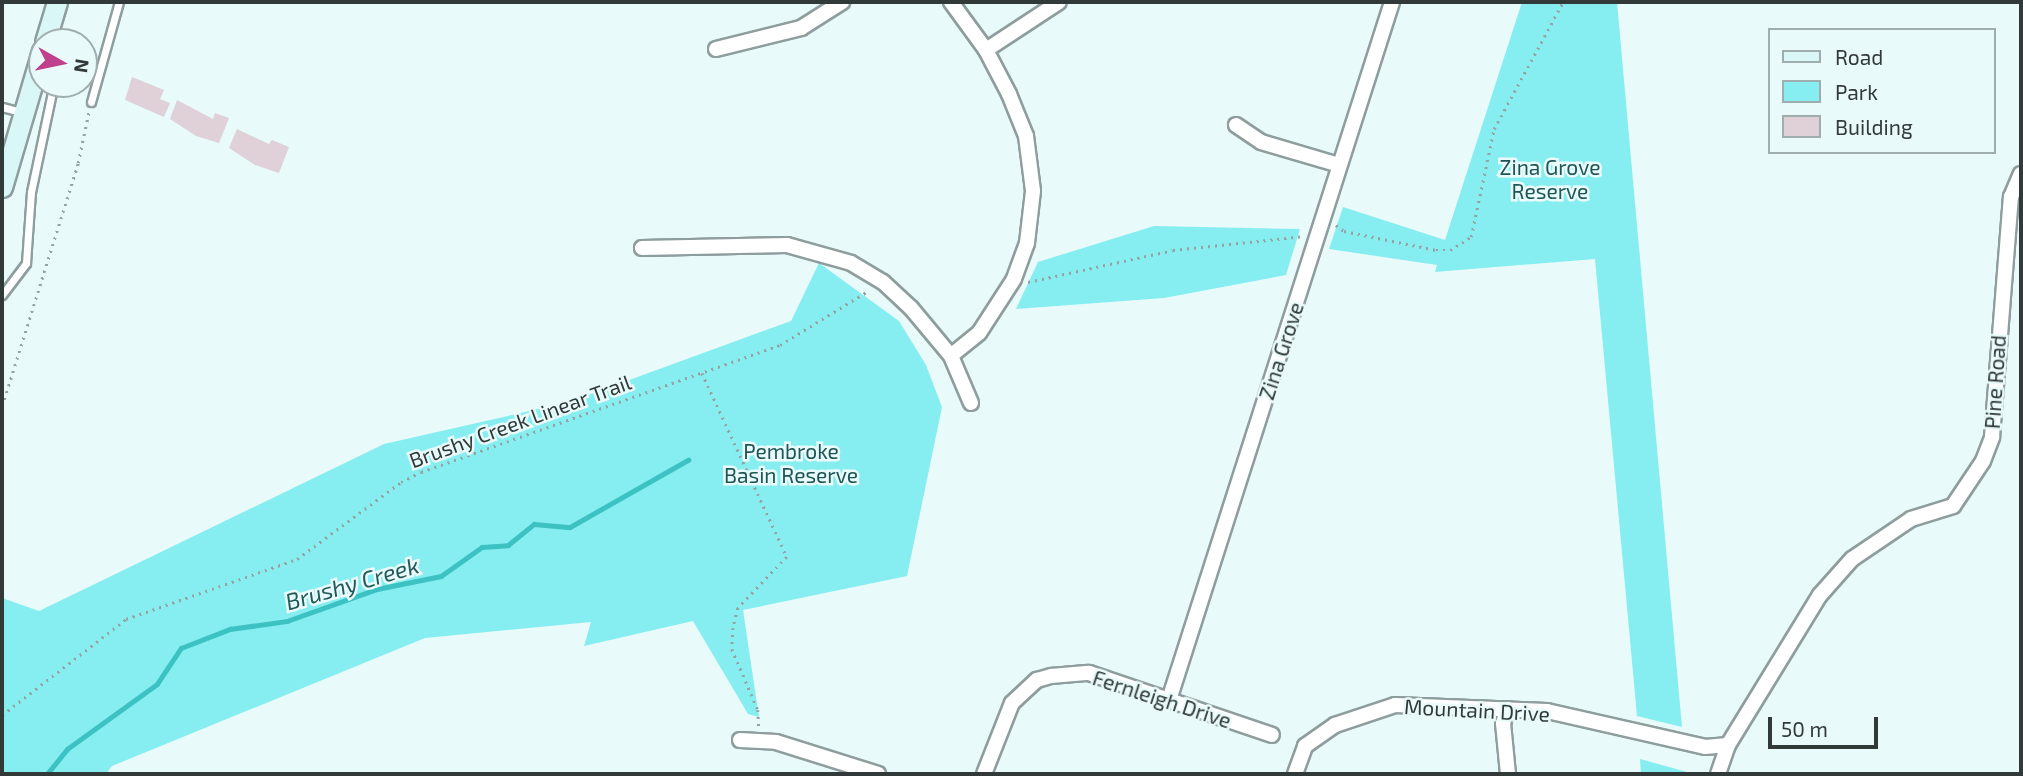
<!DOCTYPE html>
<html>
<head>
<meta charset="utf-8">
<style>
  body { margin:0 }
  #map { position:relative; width:2023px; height:776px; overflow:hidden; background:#e9fafa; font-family:"Exo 2",sans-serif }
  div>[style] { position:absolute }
  .green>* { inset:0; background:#86eef0 }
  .stream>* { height:4.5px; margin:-2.25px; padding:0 2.25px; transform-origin:2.25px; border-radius:2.25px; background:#3dc2c4 }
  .building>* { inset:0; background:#dfd1d7 }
  .path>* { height:2.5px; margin-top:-1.25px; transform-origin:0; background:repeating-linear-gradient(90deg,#96a2a2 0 2px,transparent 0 7px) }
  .roads { filter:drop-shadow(2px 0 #8e9d9d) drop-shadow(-2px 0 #8e9d9d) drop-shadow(0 2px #8e9d9d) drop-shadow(0 -2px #8e9d9d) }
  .lane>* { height:7px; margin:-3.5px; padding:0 3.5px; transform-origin:3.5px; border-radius:3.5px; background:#fff }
  .street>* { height:14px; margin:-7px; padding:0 7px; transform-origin:7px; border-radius:7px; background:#fff }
  .secondary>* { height:19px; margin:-9.5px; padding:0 9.5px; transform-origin:9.5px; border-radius:9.5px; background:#daf7f7 }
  span { translate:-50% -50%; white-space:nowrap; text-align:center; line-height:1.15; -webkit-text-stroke:5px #e9fafa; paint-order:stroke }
  .park-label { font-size:21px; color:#1e5556 }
  .street-label { font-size:21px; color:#323939 }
  .water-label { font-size:23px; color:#23595a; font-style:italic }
  .frame { position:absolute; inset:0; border:4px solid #323939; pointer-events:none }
  .legend { position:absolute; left:1768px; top:28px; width:228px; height:126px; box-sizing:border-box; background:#e9fafa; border:2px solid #a0adad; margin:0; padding:9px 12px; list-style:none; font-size:21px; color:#323939 }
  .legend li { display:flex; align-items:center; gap:14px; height:35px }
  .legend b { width:35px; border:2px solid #a0adad }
  .north { position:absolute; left:28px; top:28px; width:70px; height:70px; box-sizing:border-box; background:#e9fafa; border:2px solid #a0adad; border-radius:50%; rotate:99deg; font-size:19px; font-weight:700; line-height:28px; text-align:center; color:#323939 }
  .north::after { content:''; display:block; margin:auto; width:24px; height:32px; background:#bf408c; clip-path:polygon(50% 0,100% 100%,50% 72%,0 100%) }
  .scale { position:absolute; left:1768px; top:717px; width:110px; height:32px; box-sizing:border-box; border:4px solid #323939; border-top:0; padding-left:9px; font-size:21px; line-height:24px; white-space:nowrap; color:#323939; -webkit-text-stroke:5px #e9fafa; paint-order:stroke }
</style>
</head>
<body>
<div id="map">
  <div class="green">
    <div style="clip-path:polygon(1522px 2px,1617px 2px,1682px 727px,1637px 716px,1595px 259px,1435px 272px,1437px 265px,1329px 249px,1343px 207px,1445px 240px)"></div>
    <div style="clip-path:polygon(1154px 226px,1300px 229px,1286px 275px,1164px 298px,1016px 309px,1038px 262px)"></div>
    <div style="clip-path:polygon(819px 263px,899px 321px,926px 365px,942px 407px,907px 576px,743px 610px,759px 717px,748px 714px,693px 621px,584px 646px,591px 622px,425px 638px,112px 766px,106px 774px,2px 774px,2px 598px,39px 611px,384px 444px,569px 402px,791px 321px)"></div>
    <div style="clip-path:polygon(1640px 759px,1687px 772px,1687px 774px,1641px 774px)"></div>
  </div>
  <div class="stream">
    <div style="left:47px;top:774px;width:32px;rotate:-51deg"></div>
    <div style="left:67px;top:749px;width:111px;rotate:-35.8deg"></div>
    <div style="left:157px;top:684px;width:43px;rotate:-56.3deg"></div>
    <div style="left:181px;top:648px;width:53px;rotate:-21.2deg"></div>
    <div style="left:230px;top:629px;width:58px;rotate:-8deg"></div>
    <div style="left:287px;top:621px;width:96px;rotate:-19.6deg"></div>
    <div style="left:377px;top:589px;width:65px;rotate:-11.5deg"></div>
    <div style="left:441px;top:576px;width:50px;rotate:-35.3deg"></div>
    <div style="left:482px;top:547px;width:26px;rotate:-4deg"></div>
    <div style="left:508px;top:545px;width:33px;rotate:-39deg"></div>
    <div style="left:534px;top:524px;width:36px;rotate:5deg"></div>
    <div style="left:570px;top:527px;width:136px;rotate:-29.6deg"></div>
  </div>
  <div class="building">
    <div style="clip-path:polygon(132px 77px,164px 90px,160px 99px,170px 103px,164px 117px,125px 100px)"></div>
    <div style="clip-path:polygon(177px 100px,213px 119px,215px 113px,229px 118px,219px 143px,196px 136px,170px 119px)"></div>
    <div style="clip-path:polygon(237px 129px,269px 144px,272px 140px,289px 147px,279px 173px,255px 165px,229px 148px)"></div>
  </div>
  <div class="path">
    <div style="left:2px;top:9px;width:7px;rotate:-74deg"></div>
    <div style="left:1336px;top:225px;width:10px;rotate:37deg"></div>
    <div style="left:1344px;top:231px;width:94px;rotate:11.7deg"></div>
    <div style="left:1436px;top:250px;width:14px"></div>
    <div style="left:1450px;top:250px;width:25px;rotate:-32deg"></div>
    <div style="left:1471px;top:237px;width:110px;rotate:-78deg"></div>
    <div style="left:1494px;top:129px;width:145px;rotate:-61.5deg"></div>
    <div style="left:1028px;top:282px;width:148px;rotate:-12.4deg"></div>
    <div style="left:1173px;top:250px;width:132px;rotate:-6.1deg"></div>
    <div style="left:702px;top:373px;width:203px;rotate:65.2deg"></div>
    <div style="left:787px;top:557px;width:71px;rotate:133.9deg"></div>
    <div style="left:738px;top:608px;width:21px;rotate:104deg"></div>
    <div style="left:733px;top:628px;width:21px;rotate:93deg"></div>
    <div style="left:732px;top:649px;width:66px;rotate:66.9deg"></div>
    <div style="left:758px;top:710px;width:17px;rotate:87deg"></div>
    <div style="left:2px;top:406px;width:255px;rotate:-72.6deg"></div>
    <div style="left:78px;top:163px;width:53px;rotate:-78.1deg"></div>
    <div style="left:2px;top:715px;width:157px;rotate:-37.7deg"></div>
    <div style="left:126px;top:619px;width:181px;rotate:-19.3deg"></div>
    <div style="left:297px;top:559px;width:129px;rotate:-36.5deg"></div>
    <div style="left:401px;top:482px;width:22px;rotate:-27deg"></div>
    <div style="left:421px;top:472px;width:381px;rotate:-19.5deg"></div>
    <div style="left:780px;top:345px;width:103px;rotate:-31.5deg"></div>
  </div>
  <div class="roads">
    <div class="lane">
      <div style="left:91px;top:102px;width:104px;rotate:-74.4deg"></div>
      <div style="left:2px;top:107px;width:20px;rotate:15deg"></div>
      <div style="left:2px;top:295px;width:40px;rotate:-53deg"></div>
      <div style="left:26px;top:263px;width:71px;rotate:-86deg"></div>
      <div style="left:31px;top:192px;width:106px;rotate:-78.1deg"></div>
    </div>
    <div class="street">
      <div style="left:951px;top:2px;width:59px;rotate:53.9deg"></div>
      <div style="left:986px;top:50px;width:50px;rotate:62.4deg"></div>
      <div style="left:1009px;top:94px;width:45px;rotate:68deg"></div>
      <div style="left:1026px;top:136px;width:55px;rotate:82.7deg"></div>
      <div style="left:1033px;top:191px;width:52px;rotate:96.6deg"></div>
      <div style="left:1027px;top:243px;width:38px;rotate:110deg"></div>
      <div style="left:1014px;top:279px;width:64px;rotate:122.9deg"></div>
      <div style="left:979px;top:333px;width:36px;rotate:141deg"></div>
      <div style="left:716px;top:49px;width:88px;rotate:-13.9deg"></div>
      <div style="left:801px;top:28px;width:49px;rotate:-32.4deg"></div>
      <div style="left:986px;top:50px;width:87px;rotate:-33.3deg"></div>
      <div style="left:1236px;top:125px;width:30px;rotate:34deg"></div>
      <div style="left:1261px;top:142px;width:81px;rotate:16.4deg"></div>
      <div style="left:642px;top:248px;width:145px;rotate:-1.2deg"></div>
      <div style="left:787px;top:245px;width:66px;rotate:15.7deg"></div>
      <div style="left:851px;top:263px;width:37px;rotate:31deg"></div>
      <div style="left:883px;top:282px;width:38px;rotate:43deg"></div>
      <div style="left:911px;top:308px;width:62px;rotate:50.2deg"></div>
      <div style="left:951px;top:356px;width:51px;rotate:66.9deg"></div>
      <div style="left:1169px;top:700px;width:733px;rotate:-72.28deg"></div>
      <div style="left:740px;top:740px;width:36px;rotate:3deg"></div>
      <div style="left:776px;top:742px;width:107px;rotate:17.4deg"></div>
      <div style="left:984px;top:774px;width:76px;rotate:-68.5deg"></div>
      <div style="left:1012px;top:703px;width:34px;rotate:-43deg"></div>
      <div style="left:1037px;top:680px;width:15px;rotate:-16deg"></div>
      <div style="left:1051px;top:676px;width:38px;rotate:-5deg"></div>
      <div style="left:1089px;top:673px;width:193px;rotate:18.7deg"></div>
      <div style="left:1295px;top:774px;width:30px;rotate:-70deg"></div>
      <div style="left:1305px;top:746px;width:37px;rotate:-35deg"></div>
      <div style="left:1335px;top:725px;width:63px;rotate:-18.4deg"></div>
      <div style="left:1395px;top:705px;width:152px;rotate:2.3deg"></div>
      <div style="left:1547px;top:711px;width:162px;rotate:12.8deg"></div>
      <div style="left:1705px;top:747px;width:23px;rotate:-5deg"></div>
      <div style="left:1508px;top:774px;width:51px;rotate:-95.6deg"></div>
      <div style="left:1503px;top:723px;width:15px;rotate:-70deg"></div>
      <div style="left:1718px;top:774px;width:31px;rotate:-71deg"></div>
      <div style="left:1728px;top:745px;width:176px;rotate:-58.5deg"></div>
      <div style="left:1820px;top:595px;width:48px;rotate:-48.4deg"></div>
      <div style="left:1852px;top:559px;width:71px;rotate:-34.1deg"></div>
      <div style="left:1911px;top:519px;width:44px;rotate:-17.2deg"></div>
      <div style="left:1953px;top:506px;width:54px;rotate:-56.3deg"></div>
      <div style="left:1983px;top:461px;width:26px;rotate:-69deg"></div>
      <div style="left:1992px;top:437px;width:241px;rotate:-85.5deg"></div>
      <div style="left:2011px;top:197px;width:25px;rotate:-67deg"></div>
    </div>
    <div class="secondary">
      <div style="left:45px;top:42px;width:42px;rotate:-73.3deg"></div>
      <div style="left:2px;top:187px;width:142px;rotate:-73.6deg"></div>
    </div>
  </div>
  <div class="park-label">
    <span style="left:1550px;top:179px">Zina Grove<br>Reserve</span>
    <span style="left:791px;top:463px">Pembroke<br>Basin Reserve</span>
  </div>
  <div class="street-label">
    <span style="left:1281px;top:351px;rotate:-72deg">Zina Grove</span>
    <span style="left:1995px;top:382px;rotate:-86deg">Pine Road</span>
    <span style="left:520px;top:421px;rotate:-20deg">Brushy Creek Linear Trail</span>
    <span style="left:1162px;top:699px;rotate:18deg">Fernleigh Drive</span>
    <span style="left:1477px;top:710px;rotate:3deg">Mountain Drive</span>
  </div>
  <div class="water-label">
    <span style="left:352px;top:583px;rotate:-16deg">Brushy Creek</span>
  </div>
  <div class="frame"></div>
  <ul class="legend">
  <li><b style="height:9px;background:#daf7f7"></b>Road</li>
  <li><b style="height:19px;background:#86eef0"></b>Park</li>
  <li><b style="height:19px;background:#dfd1d7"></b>Building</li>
  </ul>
  <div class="north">N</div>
  <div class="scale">50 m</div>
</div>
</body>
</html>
